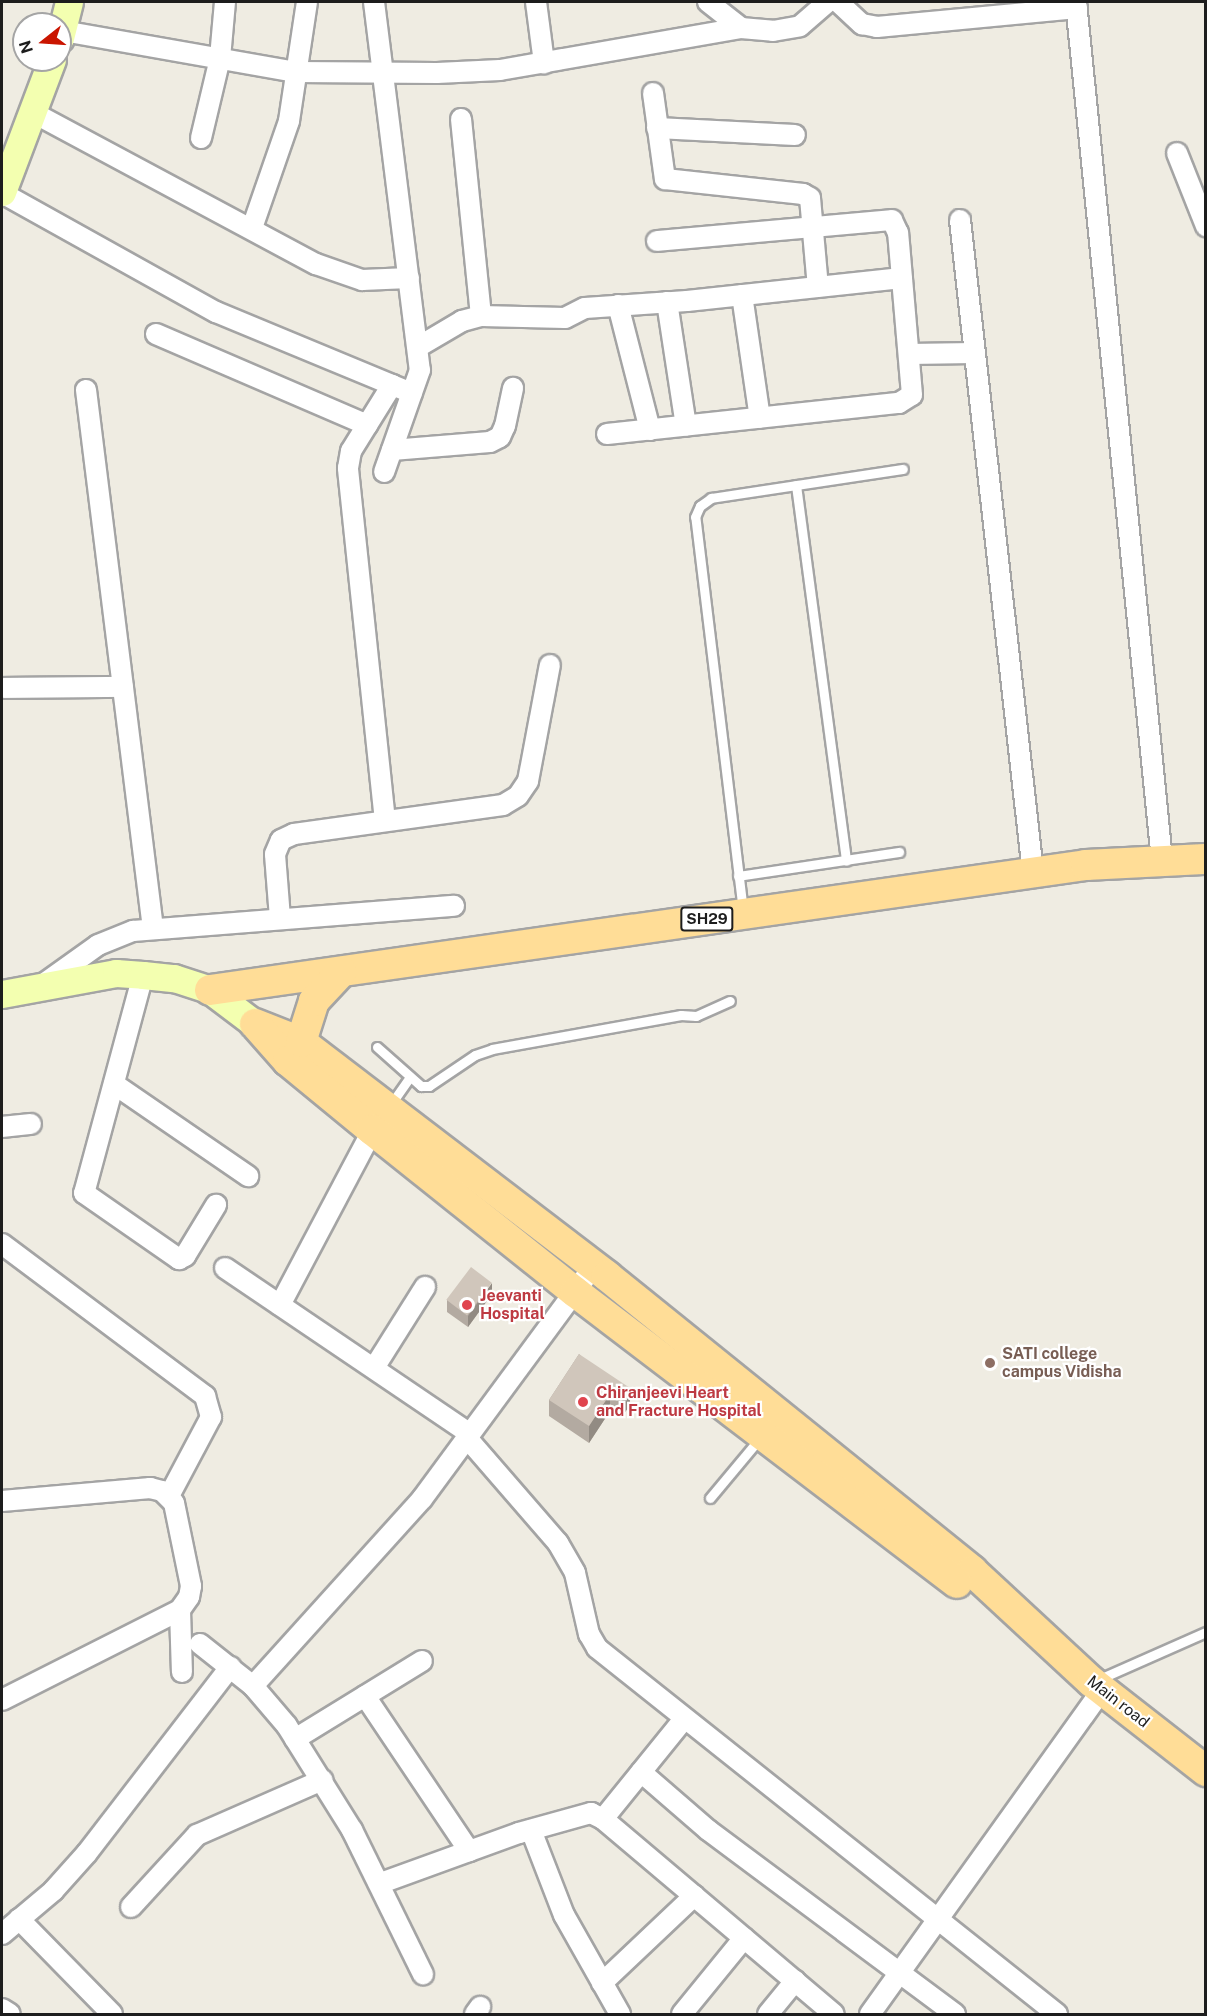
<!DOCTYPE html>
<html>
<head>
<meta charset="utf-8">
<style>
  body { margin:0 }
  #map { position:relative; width:1207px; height:2016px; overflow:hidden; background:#efece2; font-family:"Public Sans",sans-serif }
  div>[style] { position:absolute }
  .roads { filter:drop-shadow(2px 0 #a4a4a4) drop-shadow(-2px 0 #a4a4a4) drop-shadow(0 2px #a4a4a4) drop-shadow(0 -2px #a4a4a4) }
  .service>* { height:9px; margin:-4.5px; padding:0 4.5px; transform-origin:4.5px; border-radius:4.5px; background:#fff }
  .minor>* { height:20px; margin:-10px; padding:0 10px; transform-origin:10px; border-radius:10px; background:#fff }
  .secondary>* { height:27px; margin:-13.5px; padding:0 13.5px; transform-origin:13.5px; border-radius:13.5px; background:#f3ffb0 }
  .primary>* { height:30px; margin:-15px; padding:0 15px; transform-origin:15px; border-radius:15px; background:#ffdd97 }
  .wall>* { inset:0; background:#b3aaa1 }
  .shaded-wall>* { inset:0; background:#928b83 }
  .building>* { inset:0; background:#d0c6bb; transform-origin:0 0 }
  .dots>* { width:16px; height:16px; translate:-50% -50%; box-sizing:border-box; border:3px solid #fff; border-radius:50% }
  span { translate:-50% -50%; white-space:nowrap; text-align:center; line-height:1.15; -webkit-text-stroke:4.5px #fff; paint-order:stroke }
  .shield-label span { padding:2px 4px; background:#fff; border:2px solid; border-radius:4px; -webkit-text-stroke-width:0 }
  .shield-label { font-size:15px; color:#1d1d1d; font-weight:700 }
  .health-label { font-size:16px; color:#be3a42; font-weight:700 }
  .left { translate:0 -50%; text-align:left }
  .education-label { font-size:16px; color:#785e54; font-weight:700 }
  .street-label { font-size:16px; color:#1d1d1d }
  .frame { position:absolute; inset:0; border:3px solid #1d1d1d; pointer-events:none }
  .north { position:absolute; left:12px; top:12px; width:60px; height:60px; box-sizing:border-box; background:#fff; border:2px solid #a5a5a5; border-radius:50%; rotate:253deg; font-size:16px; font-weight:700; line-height:24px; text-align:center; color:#1d1d1d }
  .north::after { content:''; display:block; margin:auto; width:21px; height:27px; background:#ca1500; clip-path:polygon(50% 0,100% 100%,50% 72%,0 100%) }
</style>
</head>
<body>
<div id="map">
  <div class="roads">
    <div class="service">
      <div style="left:796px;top:485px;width:379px;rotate:82.4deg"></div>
      <div style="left:738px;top:876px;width:163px;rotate:-8.5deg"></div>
      <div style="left:743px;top:911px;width:397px;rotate:-96.9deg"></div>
      <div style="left:695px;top:517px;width:12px;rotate:-66deg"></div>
      <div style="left:700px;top:506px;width:14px;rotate:-36deg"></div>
      <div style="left:711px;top:498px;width:194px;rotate:-8.6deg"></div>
      <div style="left:377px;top:1047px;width:59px;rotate:41.6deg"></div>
      <div style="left:421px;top:1086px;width:8px"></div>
      <div style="left:429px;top:1086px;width:55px;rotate:-34deg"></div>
      <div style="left:475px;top:1055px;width:18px;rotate:-19deg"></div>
      <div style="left:492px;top:1049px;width:192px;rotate:-10.2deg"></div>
      <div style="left:681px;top:1015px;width:15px;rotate:4deg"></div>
      <div style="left:696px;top:1016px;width:37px;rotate:-24deg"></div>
      <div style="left:391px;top:1104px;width:33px;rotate:-55deg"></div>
      <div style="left:710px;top:1498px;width:78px;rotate:-50.2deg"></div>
      <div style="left:1097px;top:1680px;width:119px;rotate:-23.8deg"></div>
    </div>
    <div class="minor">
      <div style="left:374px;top:2px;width:371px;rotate:82.9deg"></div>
      <div style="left:420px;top:370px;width:108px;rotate:109.4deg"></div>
      <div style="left:536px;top:2px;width:62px;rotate:82.5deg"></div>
      <div style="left:708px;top:2px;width:42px;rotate:38.2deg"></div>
      <div style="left:741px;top:28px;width:32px;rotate:5deg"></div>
      <div style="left:773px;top:31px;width:27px;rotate:-10deg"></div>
      <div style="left:800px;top:26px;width:37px;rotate:-41deg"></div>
      <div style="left:838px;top:2px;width:33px;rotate:43deg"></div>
      <div style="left:862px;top:24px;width:15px;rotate:11deg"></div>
      <div style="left:877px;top:27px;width:201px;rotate:-5.4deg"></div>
      <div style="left:1076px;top:2px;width:862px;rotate:84.28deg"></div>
      <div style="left:63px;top:31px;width:237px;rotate:10deg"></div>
      <div style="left:296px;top:72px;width:141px;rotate:0.4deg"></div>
      <div style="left:437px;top:73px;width:63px;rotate:-2.7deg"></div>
      <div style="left:500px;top:70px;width:245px;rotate:-9.9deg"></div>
      <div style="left:653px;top:93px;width:87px;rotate:82.1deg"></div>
      <div style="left:665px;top:179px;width:139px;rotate:6.2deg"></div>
      <div style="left:803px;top:194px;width:8px;rotate:30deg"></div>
      <div style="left:810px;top:198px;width:89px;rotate:84.9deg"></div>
      <div style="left:32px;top:112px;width:322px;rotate:28.2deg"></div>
      <div style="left:316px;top:264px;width:49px;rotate:19.2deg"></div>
      <div style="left:362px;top:280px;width:47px;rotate:-2.4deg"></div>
      <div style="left:461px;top:119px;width:198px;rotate:84.2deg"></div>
      <div style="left:657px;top:128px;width:138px;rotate:2.9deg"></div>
      <div style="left:201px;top:138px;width:82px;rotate:-76.6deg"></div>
      <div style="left:220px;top:58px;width:56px;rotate:-84.9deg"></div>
      <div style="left:1177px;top:153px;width:79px;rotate:68.3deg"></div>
      <div style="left:2px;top:193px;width:245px;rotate:29.1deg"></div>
      <div style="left:216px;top:312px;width:212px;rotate:22.5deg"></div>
      <div style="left:960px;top:220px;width:657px;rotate:83.62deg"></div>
      <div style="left:252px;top:228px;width:113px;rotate:-70.9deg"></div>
      <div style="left:289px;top:121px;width:120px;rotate:-81.4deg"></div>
      <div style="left:742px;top:295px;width:124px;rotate:81.7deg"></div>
      <div style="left:667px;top:302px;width:125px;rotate:81.3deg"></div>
      <div style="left:618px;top:305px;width:129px;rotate:75.6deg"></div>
      <div style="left:156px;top:334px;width:230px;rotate:23.3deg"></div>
      <div style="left:418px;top:347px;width:51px;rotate:-30.6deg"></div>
      <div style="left:462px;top:321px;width:20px;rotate:-15deg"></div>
      <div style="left:481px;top:316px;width:84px;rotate:1.4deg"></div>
      <div style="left:565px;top:318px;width:22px;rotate:-27deg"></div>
      <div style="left:585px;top:308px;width:102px;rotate:-3.9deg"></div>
      <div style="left:687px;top:301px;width:216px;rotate:-6.1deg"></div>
      <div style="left:909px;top:354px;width:65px;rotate:-0.9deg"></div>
      <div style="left:86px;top:390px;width:543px;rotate:82.91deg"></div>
      <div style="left:607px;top:434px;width:294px;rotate:-6.1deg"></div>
      <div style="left:899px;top:403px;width:15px;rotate:-32deg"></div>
      <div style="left:912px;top:395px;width:163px;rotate:-94.9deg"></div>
      <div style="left:898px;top:233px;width:14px;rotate:-115deg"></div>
      <div style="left:892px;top:220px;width:236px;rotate:174.9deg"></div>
      <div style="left:392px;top:450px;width:98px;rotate:-4.7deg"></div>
      <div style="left:490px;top:442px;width:11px;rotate:-27deg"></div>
      <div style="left:500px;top:437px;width:12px;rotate:-66deg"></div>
      <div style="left:505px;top:426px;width:39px;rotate:-78deg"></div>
      <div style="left:4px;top:688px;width:119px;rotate:-0.5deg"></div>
      <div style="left:385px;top:821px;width:355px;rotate:-96deg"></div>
      <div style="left:348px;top:468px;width:17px;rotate:-80deg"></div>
      <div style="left:351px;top:451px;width:78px;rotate:-58.2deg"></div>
      <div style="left:280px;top:918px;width:64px;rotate:-94.5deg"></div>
      <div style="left:275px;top:854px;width:15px;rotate:-67deg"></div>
      <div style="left:281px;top:840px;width:14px;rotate:-25deg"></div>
      <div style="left:294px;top:834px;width:211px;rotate:-7.9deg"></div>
      <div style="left:503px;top:805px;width:17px;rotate:-31deg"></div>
      <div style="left:518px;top:796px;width:18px;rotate:-56deg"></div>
      <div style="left:528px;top:781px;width:118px;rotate:-79.3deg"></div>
      <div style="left:143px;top:975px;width:226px;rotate:105.1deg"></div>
      <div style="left:84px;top:1193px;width:116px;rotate:34.8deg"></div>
      <div style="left:179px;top:1259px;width:7px;rotate:-27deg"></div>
      <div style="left:185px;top:1256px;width:60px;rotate:-58.7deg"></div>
      <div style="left:45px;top:983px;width:65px;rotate:-35.6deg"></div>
      <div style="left:98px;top:945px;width:38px;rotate:-22deg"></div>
      <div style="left:133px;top:931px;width:322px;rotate:-4.5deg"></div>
      <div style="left:114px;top:1084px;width:163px;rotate:34.5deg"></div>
      <div style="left:2px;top:1127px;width:29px;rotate:-6deg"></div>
      <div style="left:2px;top:1244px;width:254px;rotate:36.8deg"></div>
      <div style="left:205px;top:1396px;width:22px;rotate:74deg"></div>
      <div style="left:211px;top:1417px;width:89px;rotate:118deg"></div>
      <div style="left:225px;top:1268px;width:296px;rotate:34.1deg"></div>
      <div style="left:280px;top:1305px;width:207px;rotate:-62.1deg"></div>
      <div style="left:374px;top:1368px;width:96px;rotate:-57.8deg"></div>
      <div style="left:467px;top:1438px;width:139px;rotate:49.1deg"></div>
      <div style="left:558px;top:1543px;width:34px;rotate:60deg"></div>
      <div style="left:575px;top:1573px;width:63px;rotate:77.1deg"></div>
      <div style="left:589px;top:1634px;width:16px;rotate:60deg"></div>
      <div style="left:597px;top:1648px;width:588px;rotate:38.51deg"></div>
      <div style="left:2px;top:1501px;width:149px;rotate:-5deg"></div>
      <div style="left:150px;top:1488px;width:12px;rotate:14deg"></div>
      <div style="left:162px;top:1491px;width:17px;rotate:45deg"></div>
      <div style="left:174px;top:1503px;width:85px;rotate:78.4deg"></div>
      <div style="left:191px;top:1586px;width:11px;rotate:100deg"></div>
      <div style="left:189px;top:1597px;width:16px;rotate:125deg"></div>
      <div style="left:180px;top:1610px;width:199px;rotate:153.2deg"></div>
      <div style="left:180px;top:1610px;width:62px;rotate:88.2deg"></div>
      <div style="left:200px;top:1644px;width:68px;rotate:38.4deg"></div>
      <div style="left:253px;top:1686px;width:52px;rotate:49.6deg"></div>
      <div style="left:287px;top:1726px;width:123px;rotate:58deg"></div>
      <div style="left:352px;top:1830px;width:161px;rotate:63.8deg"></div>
      <div style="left:253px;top:1686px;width:252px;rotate:-47.9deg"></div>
      <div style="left:422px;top:1499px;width:290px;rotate:-53.6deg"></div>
      <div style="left:365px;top:1696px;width:187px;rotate:56.1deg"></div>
      <div style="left:295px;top:1739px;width:149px;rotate:-31.6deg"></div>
      <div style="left:641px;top:1772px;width:89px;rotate:40.9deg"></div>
      <div style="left:708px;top:1830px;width:308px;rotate:36.7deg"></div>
      <div style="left:603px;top:1819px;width:129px;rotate:-51deg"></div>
      <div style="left:531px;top:1830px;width:91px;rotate:68.8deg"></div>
      <div style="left:564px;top:1915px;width:114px;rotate:60.5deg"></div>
      <div style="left:381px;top:1883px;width:147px;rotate:-19.9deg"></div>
      <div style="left:519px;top:1833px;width:75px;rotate:-15.5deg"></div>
      <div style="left:591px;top:1813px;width:13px;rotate:27deg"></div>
      <div style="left:603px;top:1819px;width:302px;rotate:40.2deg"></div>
      <div style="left:131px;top:1907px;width:98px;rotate:-47.5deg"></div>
      <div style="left:197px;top:1835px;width:137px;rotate:-23.7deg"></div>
      <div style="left:19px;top:1919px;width:133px;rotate:45.6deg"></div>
      <div style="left:2px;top:1934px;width:67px;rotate:-40.1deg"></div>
      <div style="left:53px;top:1891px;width:51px;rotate:-48.2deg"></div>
      <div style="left:87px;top:1853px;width:235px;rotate:-52.4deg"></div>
      <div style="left:602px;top:1983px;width:127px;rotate:-43.4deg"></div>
      <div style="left:2px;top:2009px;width:9px;rotate:32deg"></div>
      <div style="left:475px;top:2014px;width:9px;rotate:-54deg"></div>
      <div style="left:682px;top:2014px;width:98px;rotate:-50.8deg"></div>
      <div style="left:768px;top:2014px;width:43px;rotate:-50.7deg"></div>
      <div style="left:870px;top:2014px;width:400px;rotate:-54.4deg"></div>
    </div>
    <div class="secondary">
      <div style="left:60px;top:38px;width:37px;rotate:-76deg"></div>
      <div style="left:2px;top:192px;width:141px;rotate:-69.3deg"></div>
      <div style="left:2px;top:994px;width:116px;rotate:-10.4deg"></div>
      <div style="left:116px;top:973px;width:27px;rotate:4deg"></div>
      <div style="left:143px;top:975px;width:31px;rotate:6deg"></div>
      <div style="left:174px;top:978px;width:38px;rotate:18deg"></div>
      <div style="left:210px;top:990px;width:56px;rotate:37.1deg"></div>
    </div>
    <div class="primary">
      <div style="left:210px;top:990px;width:885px;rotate:-8.12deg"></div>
      <div style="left:1086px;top:865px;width:120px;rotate:-2.9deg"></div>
      <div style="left:255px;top:1024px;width:49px;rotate:21.4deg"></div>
      <div style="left:301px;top:1042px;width:385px;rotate:37.4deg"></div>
      <div style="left:607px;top:1276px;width:469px;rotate:38.9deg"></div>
      <div style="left:972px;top:1571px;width:163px;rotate:42.8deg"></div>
      <div style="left:1092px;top:1682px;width:145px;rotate:38deg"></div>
      <div style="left:258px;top:1027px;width:45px;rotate:48.6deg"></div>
      <div style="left:288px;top:1061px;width:109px;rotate:39.4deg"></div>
      <div style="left:372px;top:1130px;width:260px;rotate:38.6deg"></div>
      <div style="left:575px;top:1292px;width:480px;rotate:37.3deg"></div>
      <div style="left:301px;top:1042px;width:43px;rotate:-72.4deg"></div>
      <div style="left:314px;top:1001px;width:40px;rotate:-47deg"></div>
    </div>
  </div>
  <div class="wall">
    <div style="clip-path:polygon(492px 1294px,468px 1327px,447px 1312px,447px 1300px)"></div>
    <div style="clip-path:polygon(579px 1354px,630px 1405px,621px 1418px,610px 1411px,589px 1443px,549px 1416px,549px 1400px)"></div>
  </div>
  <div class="shaded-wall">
    <div style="clip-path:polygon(492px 1283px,492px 1294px,468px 1327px,468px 1316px)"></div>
    <div style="clip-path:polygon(630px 1388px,630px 1405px,621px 1418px,621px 1401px)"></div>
    <div style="clip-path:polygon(610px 1394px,610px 1411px,589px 1443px,589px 1426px)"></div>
  </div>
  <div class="building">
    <div style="left:471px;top:1267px;width:26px;height:41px;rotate:37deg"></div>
    <div style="clip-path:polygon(579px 1354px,630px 1388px,621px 1401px,610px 1394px,589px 1426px,549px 1400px)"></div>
  </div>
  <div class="dots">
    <div style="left:467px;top:1305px;background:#e0444e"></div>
    <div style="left:990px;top:1363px;background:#8d6e63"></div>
    <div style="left:583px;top:1402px;background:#e0444e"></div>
  </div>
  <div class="shield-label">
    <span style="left:707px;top:919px">SH29</span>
  </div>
  <div class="health-label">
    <span class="left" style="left:480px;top:1305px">Jeevanti<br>Hospital</span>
    <span class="left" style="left:596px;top:1402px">Chiranjeevi Heart<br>and Fracture Hospital</span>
  </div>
  <div class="education-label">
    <span class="left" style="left:1002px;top:1363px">SATI college<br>campus Vidisha</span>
  </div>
  <div class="street-label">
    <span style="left:1118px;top:1702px;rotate:38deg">Main road</span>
  </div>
  <div class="frame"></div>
  <div class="north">N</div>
</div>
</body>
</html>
